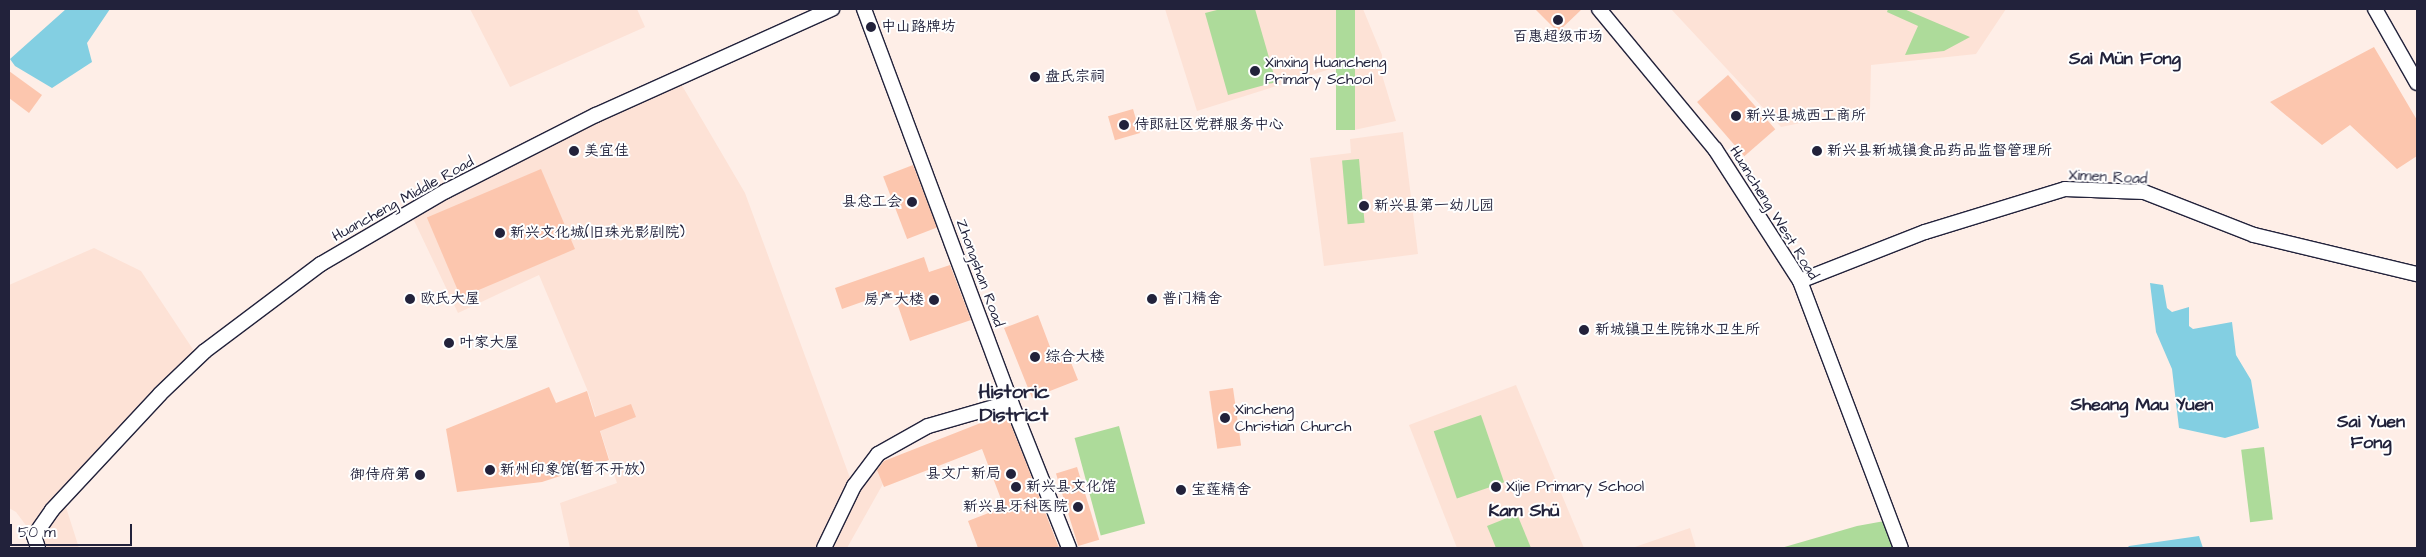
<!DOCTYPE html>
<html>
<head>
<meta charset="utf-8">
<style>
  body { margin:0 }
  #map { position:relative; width:2426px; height:557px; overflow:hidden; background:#feeee7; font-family:"Architects Daughter","LXGW WenKai TC",sans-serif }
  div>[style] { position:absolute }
  .built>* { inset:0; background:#fde2d6 }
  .green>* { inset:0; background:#addb9a; transform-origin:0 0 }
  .water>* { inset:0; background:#83cfe2 }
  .building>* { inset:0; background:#fcc6ae; transform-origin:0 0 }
  .roads { filter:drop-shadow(1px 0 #22223b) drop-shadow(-1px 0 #22223b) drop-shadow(0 1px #22223b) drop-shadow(0 -1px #22223b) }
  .minor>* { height:14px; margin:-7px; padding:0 7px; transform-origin:7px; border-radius:7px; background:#fff }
  .dots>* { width:14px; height:14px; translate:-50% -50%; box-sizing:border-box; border:2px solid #fff; border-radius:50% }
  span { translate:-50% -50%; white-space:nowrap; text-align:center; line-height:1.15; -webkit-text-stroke:4px #fff; paint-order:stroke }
  .poi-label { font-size:15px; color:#22223b }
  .left { translate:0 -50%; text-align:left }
  .right { translate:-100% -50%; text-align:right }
  .street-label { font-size:15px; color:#22223b }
  .quarter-label { font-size:18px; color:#22223b; font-weight:700 }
  .district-label { font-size:20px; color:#22223b; font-weight:700 }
  .frame { position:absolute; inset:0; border:10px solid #22223b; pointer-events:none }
  .scale { position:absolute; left:10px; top:524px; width:122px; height:22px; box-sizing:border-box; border:2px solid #22223b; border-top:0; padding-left:6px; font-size:15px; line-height:18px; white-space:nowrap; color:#22223b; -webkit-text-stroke:4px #fff; paint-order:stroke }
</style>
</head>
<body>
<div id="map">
  <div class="built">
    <div style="clip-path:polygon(470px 9px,637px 9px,645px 27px,510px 87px)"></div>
    <div style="clip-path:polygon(1165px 9px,1363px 9px,1382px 55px,1382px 75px,1396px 121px,1354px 130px,1340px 66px,1197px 111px)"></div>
    <div style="clip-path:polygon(1671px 9px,2006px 9px,1976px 54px,1871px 65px,1870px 109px,1781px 127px)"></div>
    <div style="clip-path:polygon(677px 77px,745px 193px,853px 486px,870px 464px,888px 475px,847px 548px,570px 548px,560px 503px,617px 483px,587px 389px,539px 275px,458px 313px,410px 212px)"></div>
    <div style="clip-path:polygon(1403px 132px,1418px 254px,1324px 266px,1310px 158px,1351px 153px,1350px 139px)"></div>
    <div style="clip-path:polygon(94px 248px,141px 271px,198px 357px,63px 498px,79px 548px,38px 548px,34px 536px,16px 512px,9px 508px,9px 285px)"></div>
    <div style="clip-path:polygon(1516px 385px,1584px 548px,1457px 548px,1409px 425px)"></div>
    <div style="clip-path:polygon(1690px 528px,1696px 548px,1632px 548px)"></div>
  </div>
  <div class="green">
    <div style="clip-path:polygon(1221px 9px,1255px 9px,1276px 82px,1228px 95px,1205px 13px)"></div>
    <div style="left:1336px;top:9px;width:19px;height:121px"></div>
    <div style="clip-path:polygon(1888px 9px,1904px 9px,1970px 37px,1944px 51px,1905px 55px,1918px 26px,1887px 12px)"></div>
    <div style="left:1359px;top:159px;width:64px;height:17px;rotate:85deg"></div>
    <div style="left:1481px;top:415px;width:71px;height:50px;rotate:71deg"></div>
    <div style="left:1119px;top:426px;width:101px;height:46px;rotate:75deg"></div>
    <div style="left:2264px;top:447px;width:73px;height:23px;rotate:83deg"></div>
    <div style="clip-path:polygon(1517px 514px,1531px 548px,1496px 548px,1487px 526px)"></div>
    <div style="clip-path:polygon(1890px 520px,1901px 548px,1781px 548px,1857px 526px)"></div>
  </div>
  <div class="water">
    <div style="clip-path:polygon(66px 9px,110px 9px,87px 43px,92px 62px,52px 88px,15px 66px,10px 59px)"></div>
    <div style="clip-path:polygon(2150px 283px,2163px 285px,2167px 308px,2172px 312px,2189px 307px,2189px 326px,2193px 329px,2232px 322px,2236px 355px,2251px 380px,2259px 428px,2225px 438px,2179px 428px,2172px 369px,2156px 332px)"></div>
    <div style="clip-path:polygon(2199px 536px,2203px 548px,2127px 548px,2129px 546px)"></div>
  </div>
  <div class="building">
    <div style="clip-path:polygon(1535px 9px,1582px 9px,1558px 32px)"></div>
    <div style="clip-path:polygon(2374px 47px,2417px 120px,2417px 156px,2397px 169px,2350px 125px,2322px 145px,2270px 102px)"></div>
    <div style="clip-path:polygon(9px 71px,42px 95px,29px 113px,9px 98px)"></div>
    <div style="left:1728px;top:75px;width:72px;height:41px;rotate:49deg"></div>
    <div style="left:1133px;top:109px;width:25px;height:26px;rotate:74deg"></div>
    <div style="left:913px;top:165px;width:67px;height:32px;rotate:69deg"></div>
    <div style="left:541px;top:169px;width:87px;height:124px;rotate:67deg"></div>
    <div style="clip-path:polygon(924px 257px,929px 272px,950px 265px,971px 320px,910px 341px,893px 291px,842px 309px,835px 288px)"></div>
    <div style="clip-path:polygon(1038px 315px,1055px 360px,1068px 355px,1078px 380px,1032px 398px,1004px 328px)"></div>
    <div style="clip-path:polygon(549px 387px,556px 403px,587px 391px,595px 417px,631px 404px,636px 417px,600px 431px,609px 460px,542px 482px,457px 492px,446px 429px)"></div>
    <div style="left:1233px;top:388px;width:58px;height:24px;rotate:82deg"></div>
    <div style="clip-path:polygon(1006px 413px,1023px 455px,1059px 548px,978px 548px,968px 521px,1004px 507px,982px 449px,884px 487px,877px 470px,884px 461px)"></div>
    <div style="left:1077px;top:467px;width:76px;height:22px;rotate:73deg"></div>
  </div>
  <div class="roads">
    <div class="minor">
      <div style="left:864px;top:9px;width:420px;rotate:69.5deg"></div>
      <div style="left:1011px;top:402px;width:157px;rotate:68.3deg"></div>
      <div style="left:1599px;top:9px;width:182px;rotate:50.4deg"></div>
      <div style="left:1715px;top:149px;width:157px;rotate:57.2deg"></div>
      <div style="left:1800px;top:281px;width:285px;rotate:69.3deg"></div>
      <div style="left:2375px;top:9px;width:85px;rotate:60.4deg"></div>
      <div style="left:1800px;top:281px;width:134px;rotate:-21.4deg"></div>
      <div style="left:1925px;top:232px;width:146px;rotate:-17.1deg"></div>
      <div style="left:2065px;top:189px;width:79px;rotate:2.2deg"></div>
      <div style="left:2144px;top:192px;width:118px;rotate:21.4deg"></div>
      <div style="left:2254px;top:235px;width:168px;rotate:13.5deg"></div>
      <div style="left:38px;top:548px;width:13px;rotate:-108deg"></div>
      <div style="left:34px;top:536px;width:32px;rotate:-55deg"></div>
      <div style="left:52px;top:510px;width:158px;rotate:-47deg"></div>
      <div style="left:160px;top:394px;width:62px;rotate:-43.7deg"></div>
      <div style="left:205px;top:351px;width:145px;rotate:-36.9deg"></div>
      <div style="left:321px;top:264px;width:145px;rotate:-30.3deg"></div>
      <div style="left:446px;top:191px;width:168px;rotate:-26.9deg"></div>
      <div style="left:596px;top:115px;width:259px;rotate:-24.2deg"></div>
      <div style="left:824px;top:548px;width:69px;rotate:-64.2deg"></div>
      <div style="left:854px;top:486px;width:40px;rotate:-53deg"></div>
      <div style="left:878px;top:454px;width:57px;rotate:-29.2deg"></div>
      <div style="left:928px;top:426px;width:86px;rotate:-16.1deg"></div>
    </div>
  </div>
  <div class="dots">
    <div style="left:1558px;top:20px;background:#22223b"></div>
    <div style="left:871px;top:27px;background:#22223b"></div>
    <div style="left:1255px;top:71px;background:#22223b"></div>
    <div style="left:1035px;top:77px;background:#22223b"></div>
    <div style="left:1736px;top:116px;background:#22223b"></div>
    <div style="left:1124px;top:125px;background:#22223b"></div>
    <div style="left:574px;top:151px;background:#22223b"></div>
    <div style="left:1817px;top:151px;background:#22223b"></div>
    <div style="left:912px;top:202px;background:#22223b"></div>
    <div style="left:1364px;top:206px;background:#22223b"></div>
    <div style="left:500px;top:233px;background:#22223b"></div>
    <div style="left:410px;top:299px;background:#22223b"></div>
    <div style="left:1152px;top:299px;background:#22223b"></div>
    <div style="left:934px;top:300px;background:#22223b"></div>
    <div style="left:1584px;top:330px;background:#22223b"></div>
    <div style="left:449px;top:343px;background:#22223b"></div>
    <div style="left:1035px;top:357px;background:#22223b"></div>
    <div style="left:1225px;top:418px;background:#22223b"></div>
    <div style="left:490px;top:470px;background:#22223b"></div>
    <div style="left:1011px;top:474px;background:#22223b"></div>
    <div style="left:420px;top:475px;background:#22223b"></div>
    <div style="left:1016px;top:487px;background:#22223b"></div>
    <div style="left:1496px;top:487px;background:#22223b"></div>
    <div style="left:1181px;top:490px;background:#22223b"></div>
    <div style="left:1078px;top:507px;background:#22223b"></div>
  </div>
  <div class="poi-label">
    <span class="left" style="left:881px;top:27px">中山路牌坊</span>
    <span style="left:1558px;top:37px">百惠超级市场</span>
    <span class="left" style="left:1265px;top:71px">Xinxing Huancheng<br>Primary School</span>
    <span class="left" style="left:1045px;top:77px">盘氏宗祠</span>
    <span class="left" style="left:1746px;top:116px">新兴县城西工商所</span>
    <span class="left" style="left:1134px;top:125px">侍郎社区党群服务中心</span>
    <span class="left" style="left:584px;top:151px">美宜佳</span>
    <span class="left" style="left:1827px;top:151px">新兴县新城镇食品药品监督管理所</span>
    <span class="right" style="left:902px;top:202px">县总工会</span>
    <span class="left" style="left:1374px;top:206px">新兴县第一幼儿园</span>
    <span class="left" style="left:510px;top:233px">新兴文化城(旧珠光影剧院)</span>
    <span class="left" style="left:420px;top:299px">欧氏大屋</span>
    <span class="left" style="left:1162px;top:299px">普门精舍</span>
    <span class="right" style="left:924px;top:300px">房产大楼</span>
    <span class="left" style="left:1595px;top:330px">新城镇卫生院锦水卫生所</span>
    <span class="left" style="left:459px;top:343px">叶家大屋</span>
    <span class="left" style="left:1045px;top:357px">综合大楼</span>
    <span class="left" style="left:1235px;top:418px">Xincheng<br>Christian Church</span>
    <span class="left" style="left:500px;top:470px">新州印象馆(暂不开放)</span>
    <span class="right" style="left:1001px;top:474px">县文广新局</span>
    <span class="right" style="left:410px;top:475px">御侍府第</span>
    <span class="left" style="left:1026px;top:487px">新兴县文化馆</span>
    <span class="left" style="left:1506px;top:487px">Xijie Primary School</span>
    <span class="left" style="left:1191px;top:490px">宝莲精舍</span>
    <span class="right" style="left:1068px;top:507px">新兴县牙科医院</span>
  </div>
  <div class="street-label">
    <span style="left:2108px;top:177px;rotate:3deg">Ximen Road</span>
    <span style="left:403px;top:199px;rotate:-29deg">Huancheng Middle Road</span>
    <span style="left:1774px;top:213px;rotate:58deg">Huancheng West Road</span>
    <span style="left:980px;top:273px;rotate:70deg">Zhongshan Road</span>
  </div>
  <div class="quarter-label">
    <span style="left:2125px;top:59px">Sai Mün Fong</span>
    <span style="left:2142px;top:405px">Sheang Mau Yuen</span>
    <span style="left:2371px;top:433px">Sai Yuen<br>Fong</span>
    <span style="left:1524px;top:511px">Kam Shü</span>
  </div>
  <div class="district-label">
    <span style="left:1014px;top:404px">Historic<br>District</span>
  </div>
  <div class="frame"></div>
  <div class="scale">50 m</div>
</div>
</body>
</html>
